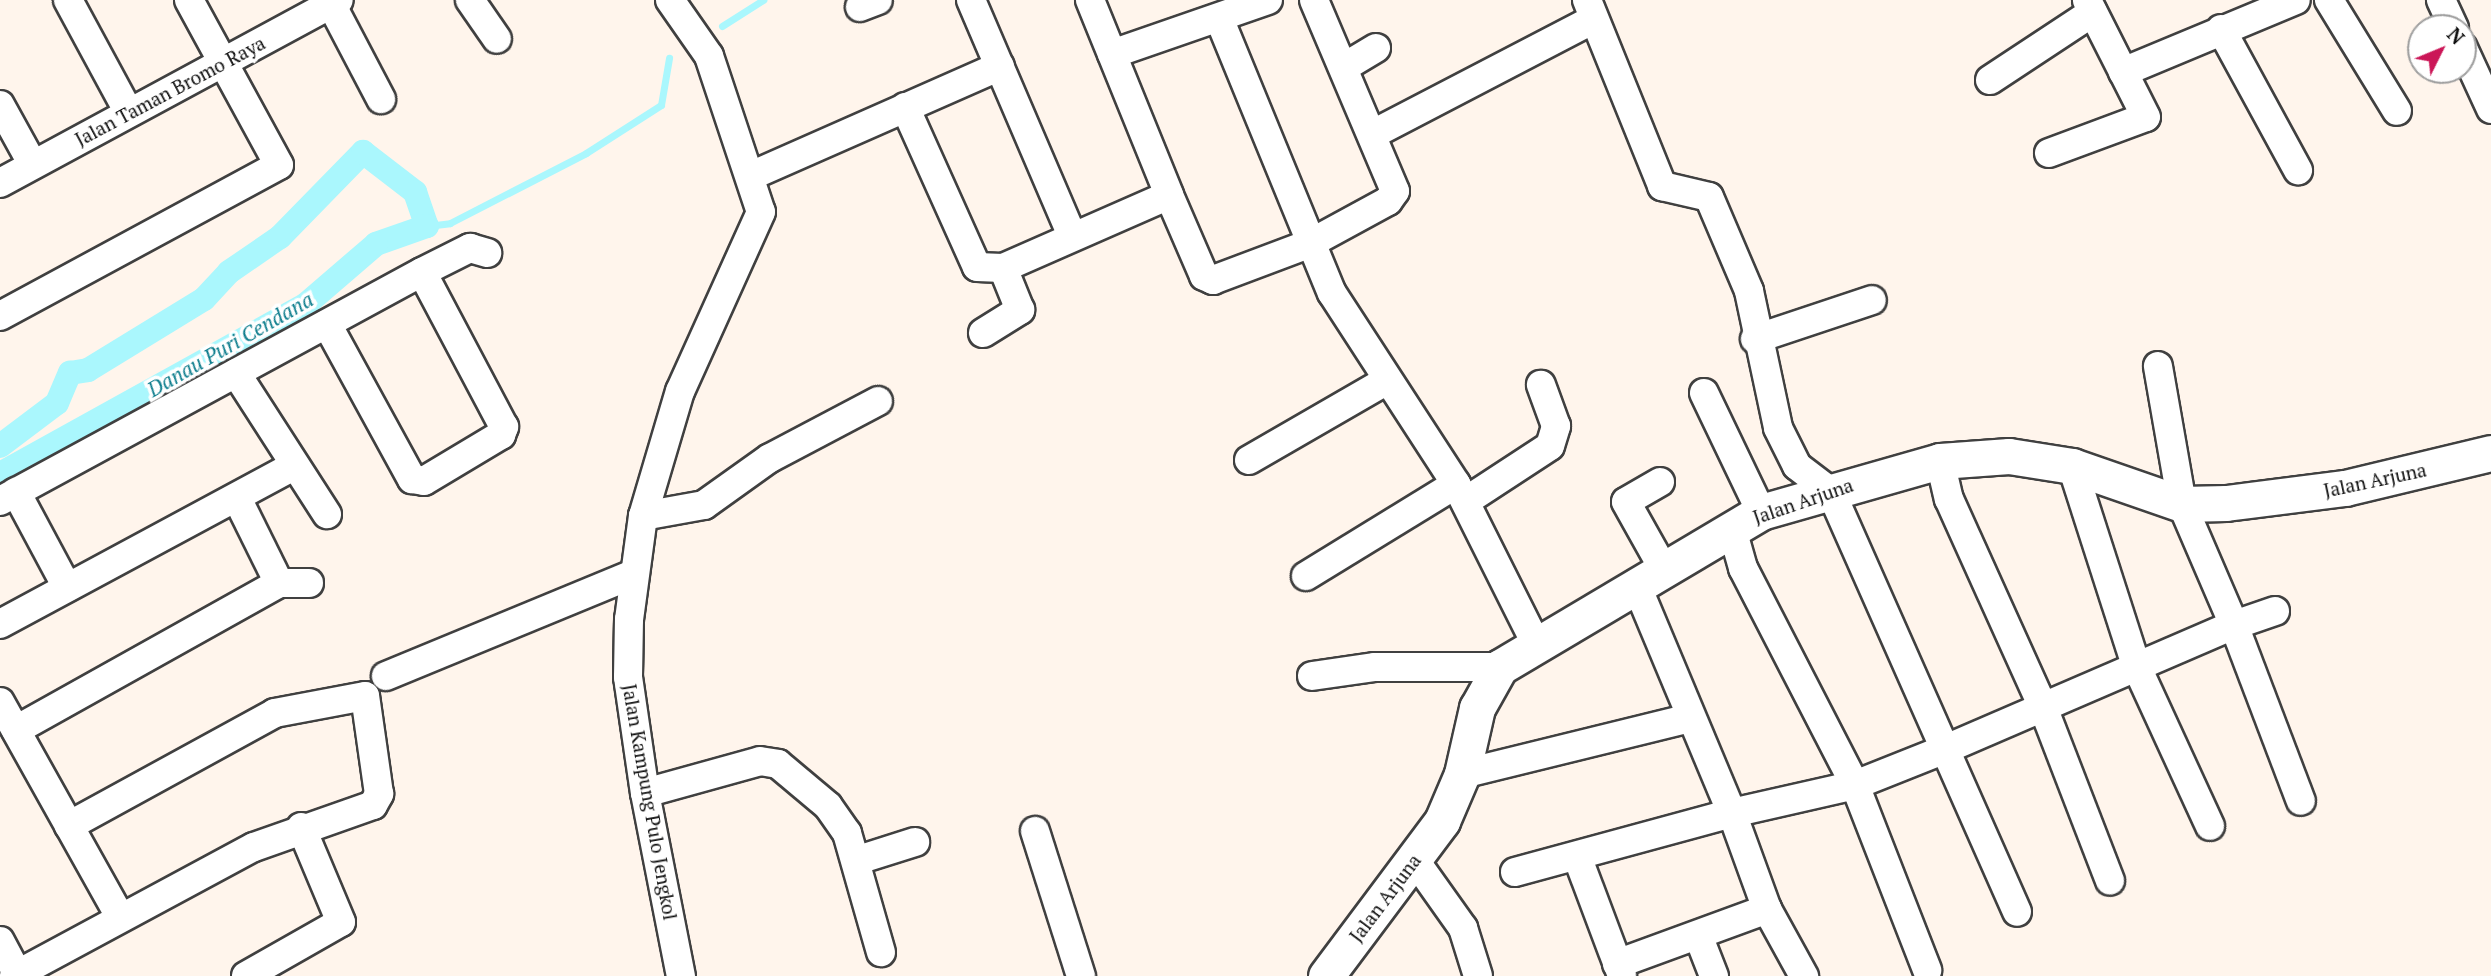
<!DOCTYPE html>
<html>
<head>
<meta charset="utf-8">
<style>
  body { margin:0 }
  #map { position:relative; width:2491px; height:976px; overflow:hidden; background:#fff5ec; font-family:"PT Serif",serif }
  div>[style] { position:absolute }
  .stream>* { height:7px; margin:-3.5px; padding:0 3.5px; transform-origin:3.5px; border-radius:3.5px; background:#aaf7fd }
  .canal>* { height:24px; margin:-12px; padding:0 12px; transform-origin:12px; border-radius:12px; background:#aaf7fd }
  .roads { filter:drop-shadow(2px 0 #404040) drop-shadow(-2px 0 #404040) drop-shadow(0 2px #404040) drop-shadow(0 -2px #404040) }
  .minor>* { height:28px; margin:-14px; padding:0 14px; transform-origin:14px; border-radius:14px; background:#fff }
  .tertiary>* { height:35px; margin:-17.5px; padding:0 17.5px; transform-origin:17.5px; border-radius:17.5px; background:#fff }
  span { translate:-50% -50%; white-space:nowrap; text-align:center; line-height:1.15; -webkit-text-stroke:7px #fff; paint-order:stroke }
  .street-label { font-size:19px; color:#0d0d0d }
  .water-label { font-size:21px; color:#0b7c8c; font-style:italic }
  .north { position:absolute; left:2407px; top:14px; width:70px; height:70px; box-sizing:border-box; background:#fff; border:2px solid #9e9e9e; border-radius:50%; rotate:47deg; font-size:19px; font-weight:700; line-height:28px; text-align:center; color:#0d0d0d }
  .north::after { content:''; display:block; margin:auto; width:24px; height:32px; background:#cb1657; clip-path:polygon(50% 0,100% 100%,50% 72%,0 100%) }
</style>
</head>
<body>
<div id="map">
  <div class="stream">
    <div style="left:722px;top:26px;width:49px;rotate:-32.4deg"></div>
    <div style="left:389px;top:172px;width:33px;rotate:38deg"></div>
    <div style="left:415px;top:192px;width:36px;rotate:71deg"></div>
    <div style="left:427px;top:226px;width:23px;rotate:-7deg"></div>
    <div style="left:450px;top:223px;width:153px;rotate:-27.2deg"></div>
    <div style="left:586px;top:153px;width:89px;rotate:-32.6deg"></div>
    <div style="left:661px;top:105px;width:48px;rotate:-80.3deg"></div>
  </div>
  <div class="canal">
    <div style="left:0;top:446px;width:71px;rotate:-37deg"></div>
    <div style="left:57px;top:403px;width:33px;rotate:-67deg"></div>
    <div style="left:70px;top:373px;width:18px;rotate:-9deg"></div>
    <div style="left:88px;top:370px;width:136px;rotate:-31.5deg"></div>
    <div style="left:204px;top:299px;width:37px;rotate:-47deg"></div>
    <div style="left:229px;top:272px;width:62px;rotate:-34.5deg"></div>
    <div style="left:280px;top:237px;width:119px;rotate:-45.7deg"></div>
    <div style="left:363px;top:152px;width:66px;rotate:37.6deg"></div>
    <div style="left:415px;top:192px;width:36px;rotate:71deg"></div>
    <div style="left:427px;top:226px;width:54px;rotate:160.6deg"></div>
    <div style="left:376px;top:244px;width:94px;rotate:139.3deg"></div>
    <div style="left:305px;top:305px;width:349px;rotate:151deg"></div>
  </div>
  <div class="roads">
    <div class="minor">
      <div style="left:68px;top:0;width:128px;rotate:61.6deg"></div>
      <div style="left:329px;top:0;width:112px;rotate:62.3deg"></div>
      <div style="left:470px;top:0;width:47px;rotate:55.3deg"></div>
      <div style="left:670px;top:0;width:68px;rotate:55.1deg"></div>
      <div style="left:709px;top:56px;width:164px;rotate:71.6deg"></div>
      <div style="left:761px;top:212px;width:196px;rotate:114.3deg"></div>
      <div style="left:680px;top:391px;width:130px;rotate:106.5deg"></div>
      <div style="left:643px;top:516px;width:104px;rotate:97.7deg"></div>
      <div style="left:629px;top:619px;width:58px;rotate:91deg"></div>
      <div style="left:628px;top:677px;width:117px;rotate:81.7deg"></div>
      <div style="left:645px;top:793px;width:187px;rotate:78.9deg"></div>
      <div style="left:971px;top:0;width:257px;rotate:66.8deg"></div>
      <div style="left:1090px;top:0;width:210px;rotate:67.9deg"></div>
      <div style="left:1587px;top:0;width:201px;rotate:68deg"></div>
      <div style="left:1662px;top:186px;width:48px;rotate:13.2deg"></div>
      <div style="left:1709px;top:197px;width:102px;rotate:66.9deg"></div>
      <div style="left:1749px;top:291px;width:140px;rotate:78deg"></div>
      <div style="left:1778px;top:428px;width:42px;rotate:63.4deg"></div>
      <div style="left:1797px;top:466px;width:43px;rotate:37.4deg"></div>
      <div style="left:1831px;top:492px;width:459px;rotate:66.1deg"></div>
      <div style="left:2329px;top:0;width:130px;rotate:58.5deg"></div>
      <div style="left:2441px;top:0;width:31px;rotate:65deg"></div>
      <div style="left:860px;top:7px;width:19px;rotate:-21deg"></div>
      <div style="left:1219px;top:18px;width:297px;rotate:67.7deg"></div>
      <div style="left:1332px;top:293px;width:228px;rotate:57deg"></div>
      <div style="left:1456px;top:484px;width:179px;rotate:63.4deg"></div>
      <div style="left:2221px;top:29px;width:161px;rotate:61.4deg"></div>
      <div style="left:2463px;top:48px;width:67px;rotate:65.3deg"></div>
      <div style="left:1112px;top:54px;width:165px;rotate:-19.1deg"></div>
      <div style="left:1346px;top:66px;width:35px;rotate:-31deg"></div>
      <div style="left:2123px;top:72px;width:187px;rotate:-22.6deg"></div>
      <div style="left:1990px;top:80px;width:123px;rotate:-33.4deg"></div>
      <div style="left:0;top:105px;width:68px;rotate:61.2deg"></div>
      <div style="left:905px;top:107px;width:175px;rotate:65.8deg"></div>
      <div style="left:977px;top:267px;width:26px;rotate:2deg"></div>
      <div style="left:1003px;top:268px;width:181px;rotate:-23.7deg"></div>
      <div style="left:1169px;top:195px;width:88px;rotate:66.6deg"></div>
      <div style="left:1204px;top:276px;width:10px;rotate:24deg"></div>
      <div style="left:1213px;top:280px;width:103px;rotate:-20.6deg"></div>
      <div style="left:1309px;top:244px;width:90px;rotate:-28.6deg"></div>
      <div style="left:1388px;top:201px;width:12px;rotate:-55deg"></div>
      <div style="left:1395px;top:191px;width:207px;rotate:-113deg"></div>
      <div style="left:1375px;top:133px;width:245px;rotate:-27.5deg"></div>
      <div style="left:2049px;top:153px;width:103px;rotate:-20.4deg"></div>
      <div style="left:2146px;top:117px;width:131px;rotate:-116.8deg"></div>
      <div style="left:762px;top:171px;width:260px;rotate:-23.8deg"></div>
      <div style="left:0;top:183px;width:385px;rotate:-28.4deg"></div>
      <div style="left:0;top:316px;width:317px;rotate:-28.4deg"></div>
      <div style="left:279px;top:165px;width:188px;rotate:-118.6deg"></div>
      <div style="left:327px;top:324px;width:177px;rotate:61.3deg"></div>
      <div style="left:412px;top:479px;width:12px;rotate:9deg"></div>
      <div style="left:424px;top:481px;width:90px;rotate:-30.9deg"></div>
      <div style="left:501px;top:435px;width:9px;rotate:-69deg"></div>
      <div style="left:504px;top:427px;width:175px;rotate:-117.9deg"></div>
      <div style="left:983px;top:333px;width:44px;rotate:-31.9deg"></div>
      <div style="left:1020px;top:310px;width:45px;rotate:-112deg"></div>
      <div style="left:1755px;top:339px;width:123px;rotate:-18.4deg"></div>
      <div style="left:236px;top:373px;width:168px;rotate:57.2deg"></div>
      <div style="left:1704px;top:393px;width:132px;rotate:64.4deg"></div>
      <div style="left:1249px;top:460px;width:158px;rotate:-30deg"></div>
      <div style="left:1940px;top:461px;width:39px;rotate:77deg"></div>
      <div style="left:1949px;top:499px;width:228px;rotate:65.7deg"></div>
      <div style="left:2043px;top:707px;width:186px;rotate:68.9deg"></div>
      <div style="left:2072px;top:466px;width:209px;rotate:72.2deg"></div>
      <div style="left:2136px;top:665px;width:177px;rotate:65.3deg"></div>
      <div style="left:1660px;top:482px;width:39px;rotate:150deg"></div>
      <div style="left:1626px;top:502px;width:76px;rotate:60.7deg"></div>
      <div style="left:16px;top:492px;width:108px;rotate:61.8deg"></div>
      <div style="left:237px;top:498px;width:95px;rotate:63.7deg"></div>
      <div style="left:0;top:501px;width:480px;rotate:-28.5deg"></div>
      <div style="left:422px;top:272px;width:54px;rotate:-26.6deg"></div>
      <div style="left:470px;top:248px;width:18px;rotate:16deg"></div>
      <div style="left:1466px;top:501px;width:100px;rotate:-33.2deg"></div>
      <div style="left:1550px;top:446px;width:21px;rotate:-73deg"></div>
      <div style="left:1556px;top:426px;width:44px;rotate:-110.1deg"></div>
      <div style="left:643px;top:516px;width:62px;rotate:-10.2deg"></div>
      <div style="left:704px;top:505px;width:81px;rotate:-35.5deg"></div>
      <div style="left:770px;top:458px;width:122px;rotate:-27.8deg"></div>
      <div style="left:1732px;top:529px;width:41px;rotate:74.2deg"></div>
      <div style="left:1743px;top:568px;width:244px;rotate:62.7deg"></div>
      <div style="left:1855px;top:785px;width:199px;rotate:68.7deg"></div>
      <div style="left:1306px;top:576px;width:176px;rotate:-31.5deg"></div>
      <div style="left:1636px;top:584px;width:248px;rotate:67.3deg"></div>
      <div style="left:1732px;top:813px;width:126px;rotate:-12.8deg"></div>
      <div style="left:1855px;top:785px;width:100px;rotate:-21.7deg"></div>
      <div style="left:1948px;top:748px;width:311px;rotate:-23.3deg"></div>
      <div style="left:2234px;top:625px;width:132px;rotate:-113.3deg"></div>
      <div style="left:2182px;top:504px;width:140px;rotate:-99.9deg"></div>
      <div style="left:2275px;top:611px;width:43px;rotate:161.1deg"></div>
      <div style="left:2234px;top:625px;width:188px;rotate:69.2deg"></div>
      <div style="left:0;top:624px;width:331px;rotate:-28.3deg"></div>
      <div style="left:386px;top:676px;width:268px;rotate:-22.4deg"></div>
      <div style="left:1312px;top:676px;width:64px;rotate:-8.1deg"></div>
      <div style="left:1375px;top:667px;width:125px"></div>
      <div style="left:0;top:702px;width:244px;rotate:60.8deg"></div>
      <div style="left:16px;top:730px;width:301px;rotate:-29.2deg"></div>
      <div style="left:279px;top:583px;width:30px"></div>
      <div style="left:1462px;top:774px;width:235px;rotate:-13.8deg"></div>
      <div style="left:645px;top:793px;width:119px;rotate:-15.5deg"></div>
      <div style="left:760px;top:761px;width:18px;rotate:9deg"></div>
      <div style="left:778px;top:764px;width:65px;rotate:40deg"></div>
      <div style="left:828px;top:806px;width:33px;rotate:55deg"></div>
      <div style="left:847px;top:833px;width:124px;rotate:74.1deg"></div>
      <div style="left:1035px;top:831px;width:152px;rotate:72.4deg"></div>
      <div style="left:1577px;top:856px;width:128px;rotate:69.4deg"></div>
      <div style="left:1414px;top:859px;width:85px;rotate:54.6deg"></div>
      <div style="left:1463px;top:928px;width:50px;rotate:72.6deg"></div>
      <div style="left:858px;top:860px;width:60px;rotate:-17.5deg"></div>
      <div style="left:1515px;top:872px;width:225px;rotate:-15.2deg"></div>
      <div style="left:1732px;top:813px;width:102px;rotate:70deg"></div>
      <div style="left:1767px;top:909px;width:77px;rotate:61.1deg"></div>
      <div style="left:1698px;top:935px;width:44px;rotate:68.7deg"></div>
      <div style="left:0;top:941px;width:40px;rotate:62deg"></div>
      <div style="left:1617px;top:964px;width:160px;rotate:-20.1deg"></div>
      <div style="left:14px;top:976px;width:272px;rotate:-28.3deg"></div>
      <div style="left:254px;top:847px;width:126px;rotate:-19.4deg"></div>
      <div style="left:373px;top:805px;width:13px;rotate:-61deg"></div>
      <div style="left:379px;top:794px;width:99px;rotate:-98.1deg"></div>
      <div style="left:365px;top:696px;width:92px;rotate:169.3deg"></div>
      <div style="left:275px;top:713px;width:235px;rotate:151.3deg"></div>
      <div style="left:246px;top:976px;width:109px;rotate:-29.6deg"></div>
      <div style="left:341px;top:922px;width:103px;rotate:-112.8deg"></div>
    </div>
    <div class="tertiary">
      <div style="left:1326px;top:976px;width:194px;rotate:-53.2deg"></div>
      <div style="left:1442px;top:821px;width:51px;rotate:-66.9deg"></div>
      <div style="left:1462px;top:774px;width:68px;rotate:-77.2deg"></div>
      <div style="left:1477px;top:708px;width:47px;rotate:-60.7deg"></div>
      <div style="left:1500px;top:667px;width:304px;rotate:-30.7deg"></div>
      <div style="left:1761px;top:512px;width:186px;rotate:-15.9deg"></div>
      <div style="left:1940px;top:461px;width:69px;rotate:-4.1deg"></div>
      <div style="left:2009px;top:456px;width:64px;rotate:9deg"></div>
      <div style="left:2072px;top:466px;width:116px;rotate:19.1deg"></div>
      <div style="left:2182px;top:504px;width:44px;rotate:-1.3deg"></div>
      <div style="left:2226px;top:503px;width:120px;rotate:-7.2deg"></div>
      <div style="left:2345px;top:488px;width:150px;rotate:-13.5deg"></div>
    </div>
  </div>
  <div class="street-label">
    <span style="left:170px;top:91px;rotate:-28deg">Jalan Taman Bromo Raya</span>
    <span style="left:2375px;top:480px;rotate:-12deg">Jalan Arjuna</span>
    <span style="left:1803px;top:501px;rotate:-19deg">Jalan Arjuna</span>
    <span style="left:650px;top:802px;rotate:80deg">Jalan Kampung Pulo Jengkol</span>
    <span style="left:1385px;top:898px;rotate:-53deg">Jalan Arjuna</span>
  </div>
  <div class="water-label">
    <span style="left:230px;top:344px;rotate:-30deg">Danau Puri Cendana</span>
  </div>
  <div class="north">N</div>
</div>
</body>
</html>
